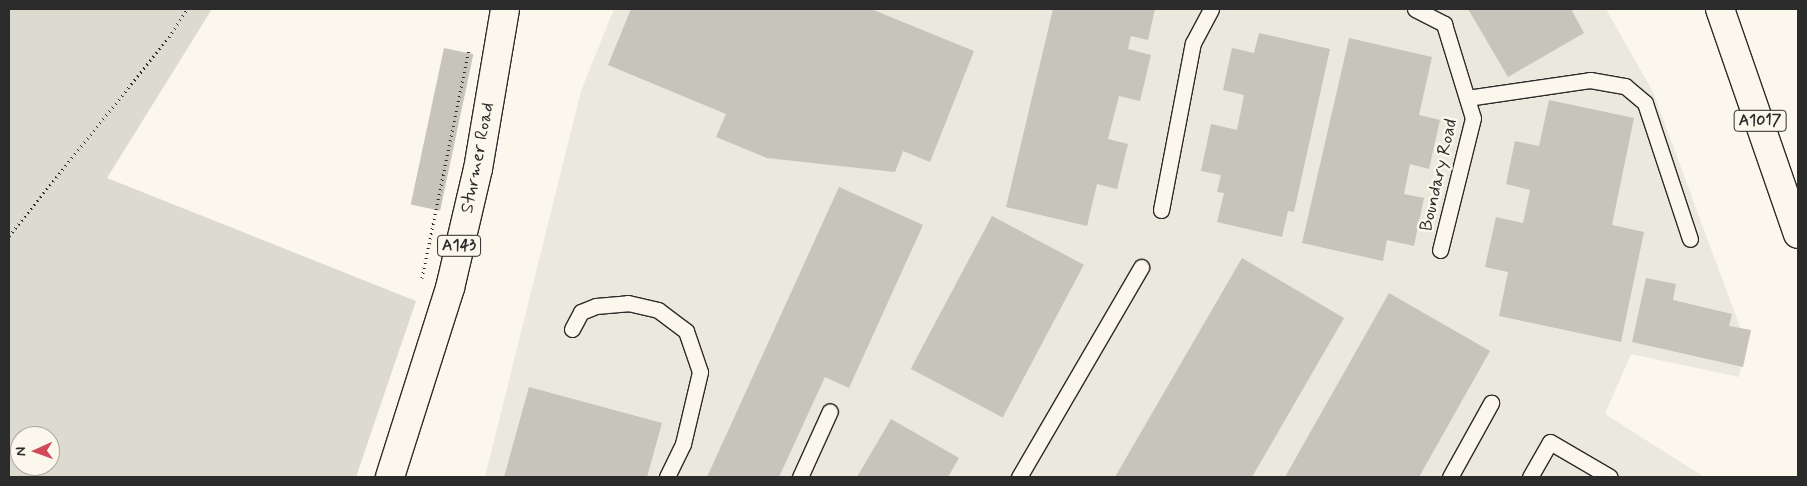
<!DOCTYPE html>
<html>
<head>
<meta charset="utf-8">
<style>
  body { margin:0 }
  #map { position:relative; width:1807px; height:486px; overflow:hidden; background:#fbf7ec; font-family:Mynerve,sans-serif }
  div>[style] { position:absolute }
  .built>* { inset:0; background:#ebe8de }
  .green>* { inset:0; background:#dddad0 }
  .building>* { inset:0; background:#c7c4bc; transform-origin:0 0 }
  .path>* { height:3px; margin-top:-1.5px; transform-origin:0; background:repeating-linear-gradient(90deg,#2b2b2b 0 1px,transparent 0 5px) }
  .roads { filter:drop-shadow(1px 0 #2b2b2b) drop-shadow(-1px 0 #2b2b2b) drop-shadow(0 1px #2b2b2b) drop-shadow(0 -1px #2b2b2b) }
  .service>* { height:15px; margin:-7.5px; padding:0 7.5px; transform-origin:7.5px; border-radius:7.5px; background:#fbf7ec }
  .primary>* { height:28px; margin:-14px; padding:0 14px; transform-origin:14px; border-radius:14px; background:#fbf7ec }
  span { translate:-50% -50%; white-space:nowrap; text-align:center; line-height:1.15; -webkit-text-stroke:5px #fbf7ec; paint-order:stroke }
  .shield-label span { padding:1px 4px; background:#fbf7ec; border:1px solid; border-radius:4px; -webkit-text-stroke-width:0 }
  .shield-label { font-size:16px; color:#2b2b2b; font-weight:700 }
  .street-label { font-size:18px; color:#2b2b2b }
  .frame { position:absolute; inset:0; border:10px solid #2b2b2b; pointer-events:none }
  .north { position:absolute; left:10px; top:426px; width:50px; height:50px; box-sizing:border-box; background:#fbf7ec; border:1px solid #a8a59f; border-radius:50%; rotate:268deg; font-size:14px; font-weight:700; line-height:20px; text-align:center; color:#2b2b2b }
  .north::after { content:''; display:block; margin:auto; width:18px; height:22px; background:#d1495b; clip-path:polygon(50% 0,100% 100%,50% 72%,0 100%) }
</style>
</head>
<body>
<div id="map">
  <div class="built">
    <div style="clip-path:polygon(614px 9px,1606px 9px,1653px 92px,1746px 343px,1739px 377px,1631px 354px,1605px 414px,1704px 477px,485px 477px,581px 91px)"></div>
  </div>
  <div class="green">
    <div style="clip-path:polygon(evenodd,9px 9px,212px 9px,107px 178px,416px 301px,356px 477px,9px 477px,9px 9px,20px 436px,50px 436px,50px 466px,20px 466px,20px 436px)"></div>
  </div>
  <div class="building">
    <div style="clip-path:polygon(631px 9px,871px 9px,974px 51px,930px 162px,903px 151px,895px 172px,767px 158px,716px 137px,726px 114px,608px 65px)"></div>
    <div style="clip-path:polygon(1053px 9px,1155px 9px,1148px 40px,1131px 36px,1128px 49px,1151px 55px,1140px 101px,1119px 96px,1108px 139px,1128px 144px,1117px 189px,1097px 184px,1087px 226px,1006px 207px)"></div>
    <div style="clip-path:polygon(1468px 9px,1571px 9px,1584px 33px,1508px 77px)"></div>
    <div style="clip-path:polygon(1259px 33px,1330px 49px,1294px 212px,1288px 211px,1282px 237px,1217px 222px,1224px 193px,1217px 192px,1221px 175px,1201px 171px,1211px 124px,1237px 130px,1244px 95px,1223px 90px,1232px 48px,1254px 53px)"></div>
    <div style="clip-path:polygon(1349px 38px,1432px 57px,1419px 115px,1440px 120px,1429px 169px,1410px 164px,1404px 194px,1424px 198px,1414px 246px,1387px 240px,1383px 261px,1302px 243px)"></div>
    <div style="left:444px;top:48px;width:30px;height:160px;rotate:12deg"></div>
    <div style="clip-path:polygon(1549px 100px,1634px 118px,1612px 225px,1644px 232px,1621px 342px,1499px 316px,1508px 272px,1485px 267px,1496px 217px,1523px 223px,1530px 190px,1506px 184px,1515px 141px,1539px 146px)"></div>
    <div style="clip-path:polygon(839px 187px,923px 225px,849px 388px,825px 377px,779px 477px,707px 477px)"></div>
    <div style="left:992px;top:216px;width:104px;height:173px;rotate:28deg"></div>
    <div style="clip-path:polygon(1242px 258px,1344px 318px,1252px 477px,1115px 477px)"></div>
    <div style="clip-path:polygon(1646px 278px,1676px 284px,1673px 300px,1732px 314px,1729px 326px,1751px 330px,1743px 367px,1632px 342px)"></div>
    <div style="clip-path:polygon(1389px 293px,1490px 351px,1419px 477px,1285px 477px)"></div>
    <div style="clip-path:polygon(529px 387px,662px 423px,647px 477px,504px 477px)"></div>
    <div style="clip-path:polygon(891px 419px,959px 458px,948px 477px,857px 477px)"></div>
  </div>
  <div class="path">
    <div style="left:9px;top:236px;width:255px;rotate:-51.2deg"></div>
    <div style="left:169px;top:37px;width:33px;rotate:-57deg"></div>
    <div style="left:422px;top:278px;width:234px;rotate:-78.4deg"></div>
  </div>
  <div class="roads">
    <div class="service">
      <div style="left:1415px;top:9px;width:33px;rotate:27deg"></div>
      <div style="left:1444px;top:24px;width:98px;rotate:72.9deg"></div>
      <div style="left:1473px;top:118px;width:136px;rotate:104deg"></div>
      <div style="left:1467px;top:98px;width:124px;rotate:-8.3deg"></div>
      <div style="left:1590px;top:80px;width:36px;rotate:10deg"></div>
      <div style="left:1625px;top:86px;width:26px;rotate:40deg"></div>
      <div style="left:1645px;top:103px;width:143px;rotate:71.7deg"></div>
      <div style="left:1161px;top:210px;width:170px;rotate:-79.2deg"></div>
      <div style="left:1193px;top:43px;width:38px;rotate:-62deg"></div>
      <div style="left:572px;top:329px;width:19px;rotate:-62deg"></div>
      <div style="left:581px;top:312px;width:16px;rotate:-22deg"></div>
      <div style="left:596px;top:306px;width:32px;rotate:-5deg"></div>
      <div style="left:628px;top:303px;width:31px;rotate:13deg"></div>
      <div style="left:658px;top:310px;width:35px;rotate:37deg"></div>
      <div style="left:686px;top:331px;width:43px;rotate:71.1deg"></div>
      <div style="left:700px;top:372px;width:74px;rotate:103.3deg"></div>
      <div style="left:683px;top:444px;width:37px;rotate:116deg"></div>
      <div style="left:800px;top:477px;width:72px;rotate:-65.6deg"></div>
      <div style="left:1019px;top:477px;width:243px;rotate:-59.8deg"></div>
      <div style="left:1450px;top:477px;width:85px;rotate:-61deg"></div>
      <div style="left:1530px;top:477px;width:40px;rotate:-60.3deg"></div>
      <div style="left:1550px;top:442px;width:69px;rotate:30.3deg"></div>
    </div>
    <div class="primary">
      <div style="left:1720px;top:9px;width:238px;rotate:70.9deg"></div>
      <div style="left:390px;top:477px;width:198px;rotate:-72.4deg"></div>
      <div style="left:450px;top:288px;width:122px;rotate:-76.8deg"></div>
      <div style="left:478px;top:169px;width:162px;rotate:-80.4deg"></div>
    </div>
  </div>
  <div class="shield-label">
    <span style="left:1760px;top:121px">A1017</span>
    <span style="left:459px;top:246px">A143</span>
  </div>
  <div class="street-label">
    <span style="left:478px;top:158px;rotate:-79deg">Sturmer Road</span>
    <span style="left:1439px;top:175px;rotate:-77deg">Boundary Road</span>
  </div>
  <div class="frame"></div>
  <div class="north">N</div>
</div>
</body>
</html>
